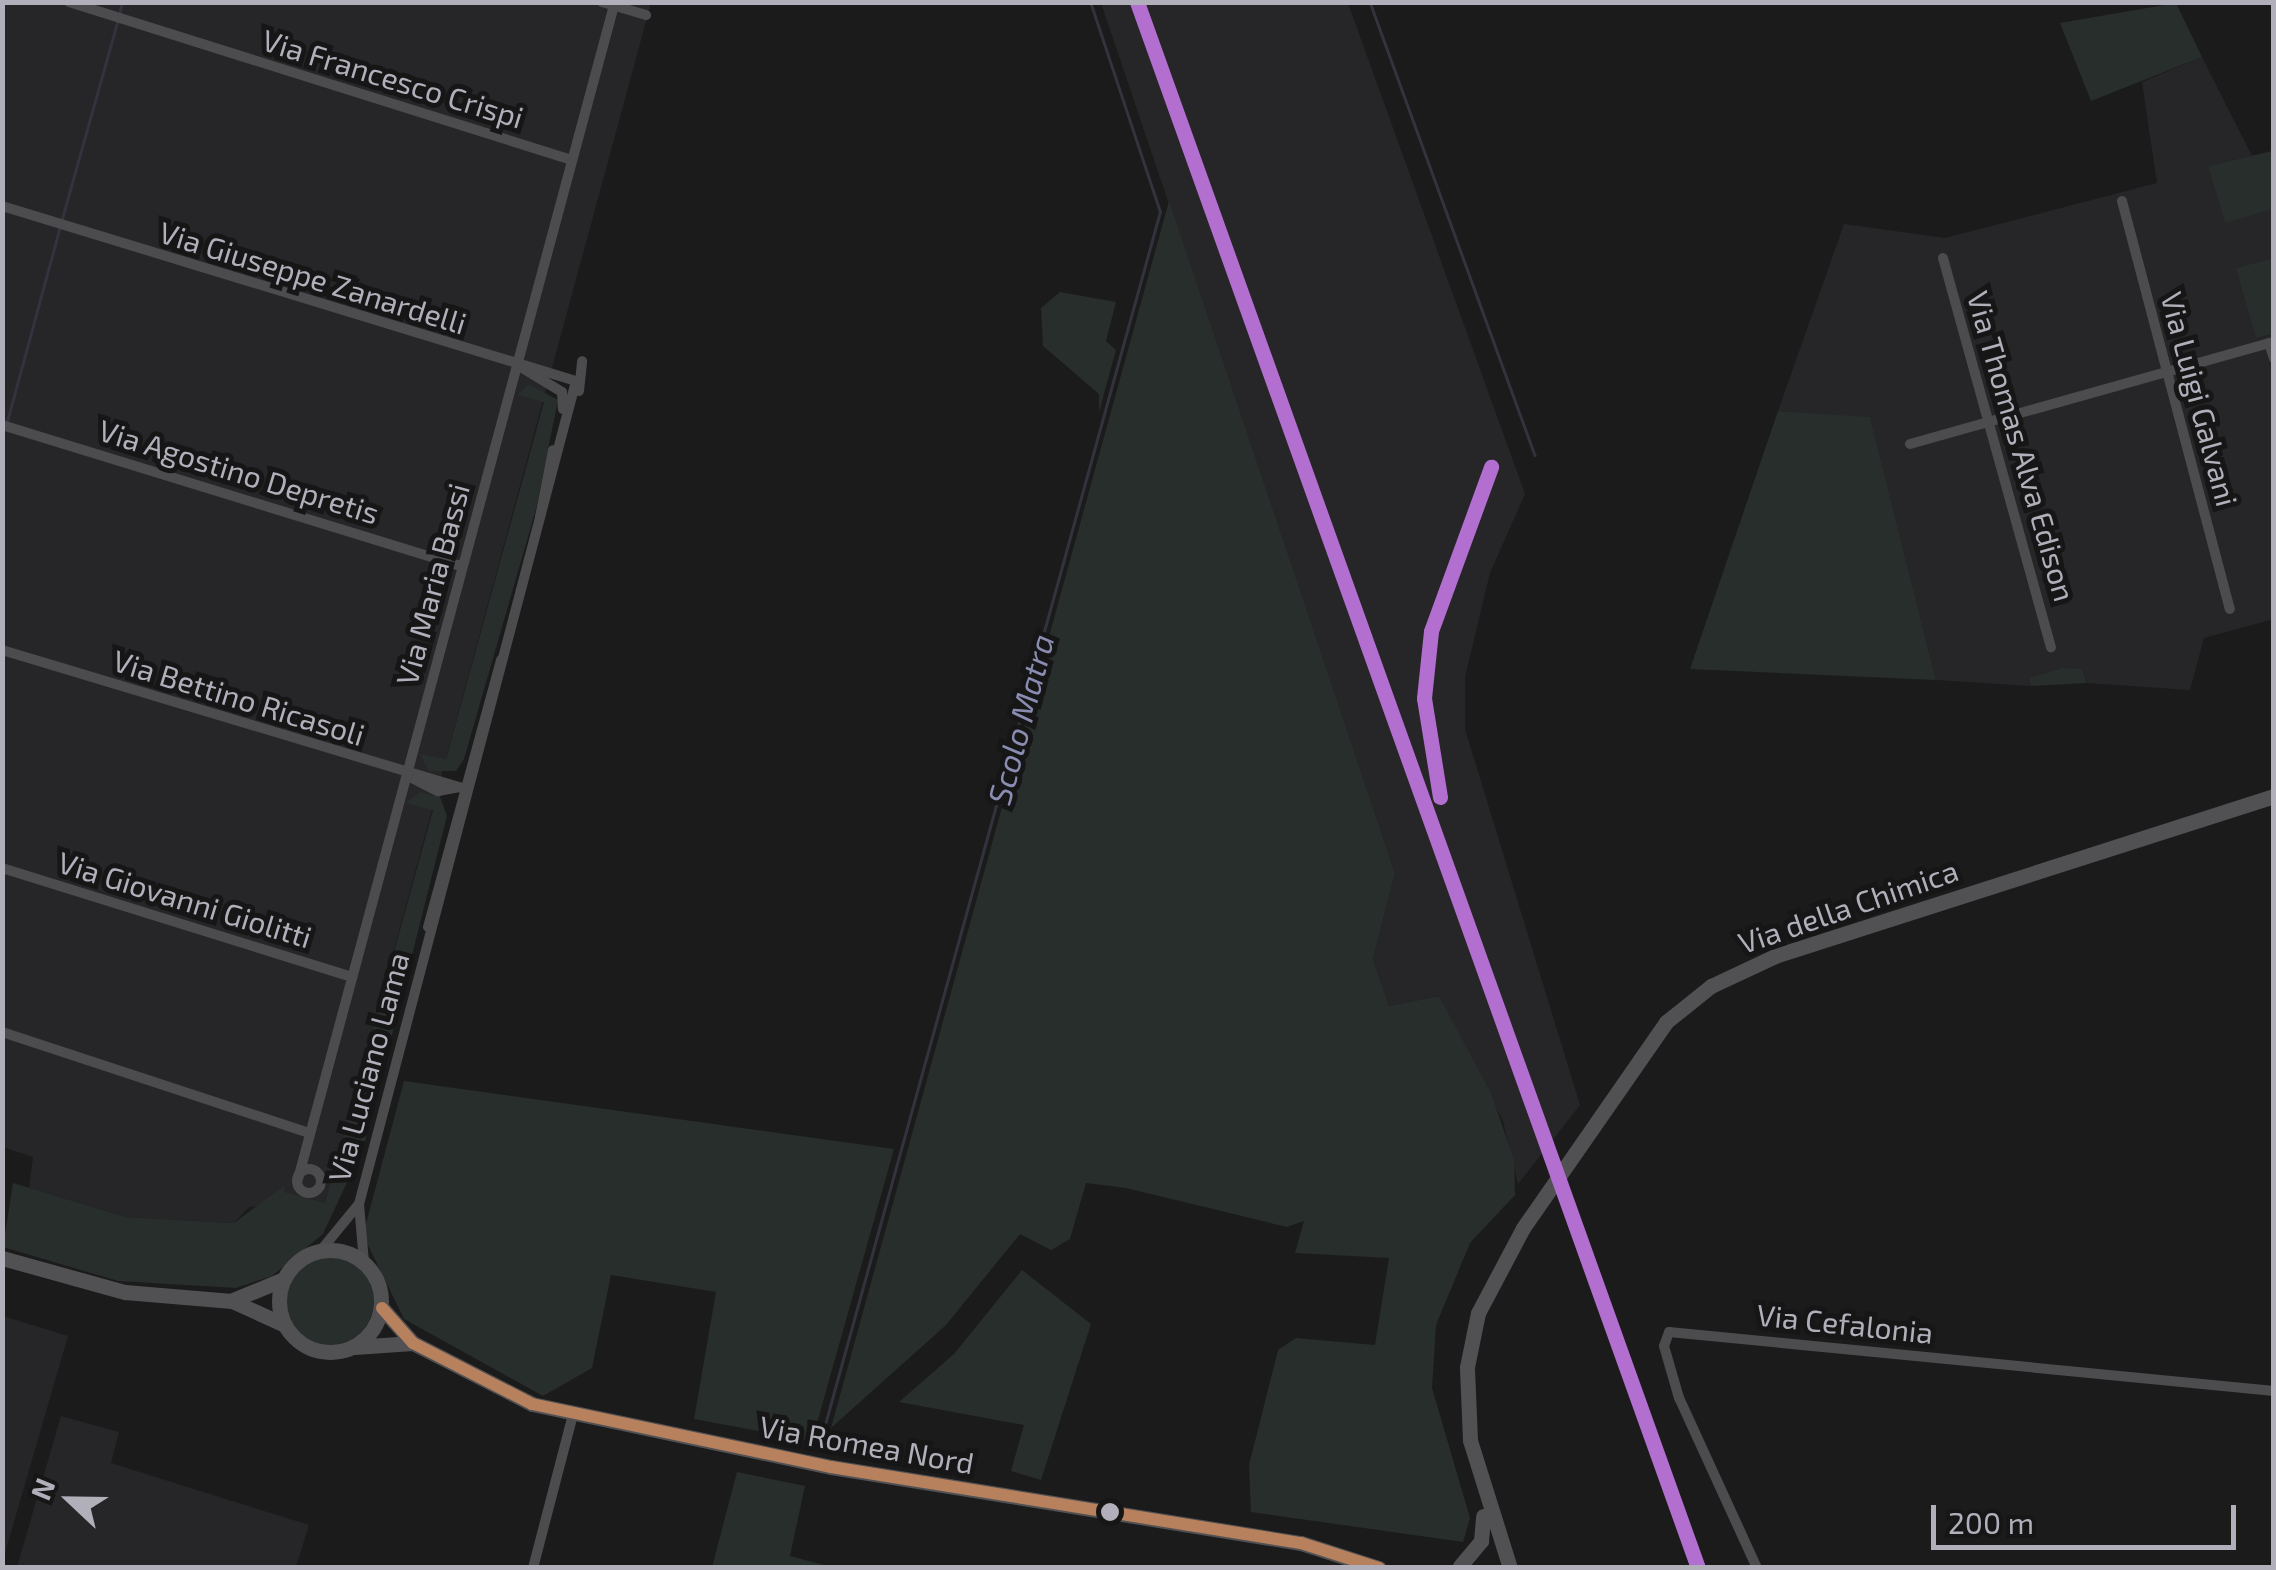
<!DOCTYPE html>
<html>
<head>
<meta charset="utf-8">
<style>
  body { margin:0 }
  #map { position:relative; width:2276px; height:1570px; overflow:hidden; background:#1b1b1c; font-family:"Exo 2",sans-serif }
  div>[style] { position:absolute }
  .built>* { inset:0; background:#262527 }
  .green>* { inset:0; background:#272e2c }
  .round { border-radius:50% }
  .stream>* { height:2.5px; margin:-1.25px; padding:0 1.25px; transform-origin:1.25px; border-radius:1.25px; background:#32333e }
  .minor>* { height:10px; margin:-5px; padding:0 5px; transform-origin:5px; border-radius:5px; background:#4c4c4e }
  .minor>.ring { margin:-5px; padding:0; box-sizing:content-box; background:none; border:10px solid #4c4c4e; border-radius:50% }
  .secondary>* { height:15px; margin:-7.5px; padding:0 7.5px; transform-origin:7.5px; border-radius:7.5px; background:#515053 }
  .secondary>.ring { margin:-7.5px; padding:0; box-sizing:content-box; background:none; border:15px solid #515053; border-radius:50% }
  .bus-1>* { height:12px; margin:-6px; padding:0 6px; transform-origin:6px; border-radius:6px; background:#b6815c }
  .rail-1>* { height:15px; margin:-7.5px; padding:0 7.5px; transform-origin:7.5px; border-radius:7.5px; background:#b36fd0 }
  .dots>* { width:28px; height:28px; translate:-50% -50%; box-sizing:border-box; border:5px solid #161617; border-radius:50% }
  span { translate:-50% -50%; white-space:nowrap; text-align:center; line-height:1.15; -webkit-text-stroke:10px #161617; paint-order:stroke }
  .street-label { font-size:30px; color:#b1afba }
  .water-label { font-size:32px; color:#8a8cb1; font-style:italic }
  .frame { position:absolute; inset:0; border:5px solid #b1afba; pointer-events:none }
  .north { position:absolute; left:20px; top:1450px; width:100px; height:100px; -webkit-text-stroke:8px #161617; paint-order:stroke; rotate:292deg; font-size:28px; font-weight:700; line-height:40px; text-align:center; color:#b1afba }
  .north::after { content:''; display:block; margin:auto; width:35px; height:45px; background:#b1afba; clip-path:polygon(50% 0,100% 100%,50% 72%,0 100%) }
  .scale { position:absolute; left:1931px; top:1505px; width:305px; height:45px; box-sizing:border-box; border:5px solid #b1afba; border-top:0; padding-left:12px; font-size:30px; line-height:35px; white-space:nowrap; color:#b1afba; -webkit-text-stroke:8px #161617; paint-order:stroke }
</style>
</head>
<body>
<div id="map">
  <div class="built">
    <div style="clip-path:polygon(3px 3px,651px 3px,325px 1204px,249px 1207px,234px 1223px,126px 1217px,29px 1188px,33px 1157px,3px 1147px)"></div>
    <div style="clip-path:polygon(1101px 3px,1348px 3px,1525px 494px,1490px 573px,1465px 677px,1465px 729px,1580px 1105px,1518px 1184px,1503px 1121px,1439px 996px,1389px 1006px,1373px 959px,1395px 873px)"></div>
    <div style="clip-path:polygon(2202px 57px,2252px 156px,2208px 166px,2225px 222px,2273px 209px,2273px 258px,2237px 268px,2257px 338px,2273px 334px,2274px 619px,2204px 638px,2190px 690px,2087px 683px,2082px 669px,2029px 679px,2031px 686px,1936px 680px,1870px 418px,1778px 411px,1844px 224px,1945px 238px,2157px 183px,2142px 82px)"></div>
    <div style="clip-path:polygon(3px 1316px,68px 1336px,3px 1560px,2px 1316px)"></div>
    <div style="clip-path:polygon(61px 1416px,119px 1432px,111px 1463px,309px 1525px,296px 1567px,17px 1567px)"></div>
  </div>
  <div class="green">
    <div style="clip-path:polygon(2176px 3px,2202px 57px,2091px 101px,2060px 23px)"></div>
    <div style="clip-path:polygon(2272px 151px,2273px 209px,2225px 223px,2208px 166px)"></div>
    <div style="clip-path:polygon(1169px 201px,1395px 873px,1373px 959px,1389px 1006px,1439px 996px,1491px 1093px,1514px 1160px,1515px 1195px,1470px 1243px,1436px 1325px,1432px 1388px,1470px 1518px,1463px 1542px,1251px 1512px,1249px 1465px,1278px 1350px,1296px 1338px,1375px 1345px,1389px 1258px,1295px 1253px,1304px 1221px,1287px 1227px,1126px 1188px,1086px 1183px,1070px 1239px,1051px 1250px,1020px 1234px,946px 1325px,831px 1428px)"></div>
    <div style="clip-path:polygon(2273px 258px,2273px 334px,2256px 338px,2236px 268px)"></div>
    <div style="clip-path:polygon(1060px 292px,1116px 302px,1106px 341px,1116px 350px,1099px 412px,1099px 394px,1043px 346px,1041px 308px)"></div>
    <div style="clip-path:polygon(529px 384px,558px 400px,536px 509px,464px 759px,456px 771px,429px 771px,419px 754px,446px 759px,544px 402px,517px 395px)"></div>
    <div style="clip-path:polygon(1778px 411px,1870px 417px,1936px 680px,1690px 669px)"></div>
    <div style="clip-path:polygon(2063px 668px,2082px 669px,2087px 683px,2031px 686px,2029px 678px)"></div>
    <div style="clip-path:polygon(420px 792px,440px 797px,447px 816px,364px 1146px,323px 1234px,272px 1276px,236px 1288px,118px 1281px,3px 1247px,13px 1183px,126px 1217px,234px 1223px,285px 1185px,284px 1192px,325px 1203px,433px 810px,405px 803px)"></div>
    <div style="clip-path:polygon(404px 1081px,894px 1149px,812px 1441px,694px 1419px,716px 1292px,611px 1275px,592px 1368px,543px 1396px,404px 1319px,363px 1235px)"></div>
    <div class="round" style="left:286px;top:1257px;width:88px;height:88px"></div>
    <div style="clip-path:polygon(1022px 1270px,1091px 1324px,1041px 1480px,1011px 1471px,1024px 1425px,899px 1402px,954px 1354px)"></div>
    <div style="clip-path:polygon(737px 1472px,805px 1486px,790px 1556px,832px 1567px,712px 1567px)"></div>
  </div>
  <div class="stream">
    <div style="left:1370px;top:2px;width:482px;rotate:70deg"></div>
    <div style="left:119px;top:15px;width:13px;rotate:-77deg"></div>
    <div style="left:61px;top:222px;width:207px;rotate:-74.3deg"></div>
    <div style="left:6px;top:425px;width:202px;rotate:-74.8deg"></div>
    <div style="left:821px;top:1439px;width:1273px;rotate:-74.56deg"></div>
    <div style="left:1160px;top:212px;width:221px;rotate:-108.4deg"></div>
  </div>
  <div class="minor">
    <div style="left:69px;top:2px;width:527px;rotate:17.44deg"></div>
    <div style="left:602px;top:2px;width:46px;rotate:16.5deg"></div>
    <div style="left:2122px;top:201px;width:422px;rotate:75.2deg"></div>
    <div style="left:2px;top:206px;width:600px;rotate:16.96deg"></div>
    <div style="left:576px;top:381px;width:851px;rotate:104.77deg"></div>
    <div style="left:359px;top:1204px;width:58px;rotate:85.1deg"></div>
    <div style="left:1943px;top:258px;width:404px;rotate:74.5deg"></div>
    <div style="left:2269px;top:343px;width:16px;rotate:72deg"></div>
    <div style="left:519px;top:366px;width:50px;rotate:31.2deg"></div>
    <div style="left:562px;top:392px;width:17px;rotate:87deg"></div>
    <div style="left:579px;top:391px;width:30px;rotate:-84deg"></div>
    <div style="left:2px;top:425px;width:479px;rotate:17.1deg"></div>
    <div style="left:1910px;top:444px;width:378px;rotate:-15.7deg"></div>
    <div style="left:540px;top:517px;width:68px;rotate:-79deg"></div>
    <div style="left:2px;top:650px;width:478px;rotate:16.7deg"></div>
    <div style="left:408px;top:776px;width:34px;rotate:27deg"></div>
    <div style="left:438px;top:791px;width:22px;rotate:-10deg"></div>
    <div style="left:2px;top:868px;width:367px;rotate:17.3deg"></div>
    <div style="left:428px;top:927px;width:277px;rotate:-74.7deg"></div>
    <div style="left:2px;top:1032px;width:324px;rotate:18.2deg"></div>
    <div class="ring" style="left:297px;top:1169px;width:14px;height:14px"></div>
    <div style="left:298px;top:1179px;width:1219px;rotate:-74.93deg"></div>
    <div style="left:322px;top:1249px;width:57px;rotate:-50.7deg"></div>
    <div style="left:533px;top:1568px;width:159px;rotate:-75.4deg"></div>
    <div style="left:1757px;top:1568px;width:187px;rotate:-114.6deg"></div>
    <div style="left:1679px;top:1398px;width:54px;rotate:-106.1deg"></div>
    <div style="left:1664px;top:1346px;width:15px;rotate:-70deg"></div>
    <div style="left:1669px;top:1332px;width:608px;rotate:5.57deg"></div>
  </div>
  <div class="secondary">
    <div class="ring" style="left:279px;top:1250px;width:87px;height:87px"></div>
    <div style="left:2px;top:1258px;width:128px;rotate:15.5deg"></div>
    <div style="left:125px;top:1292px;width:107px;rotate:4.8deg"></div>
    <div style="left:232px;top:1301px;width:56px;rotate:24.3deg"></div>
    <div style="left:233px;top:1300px;width:55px;rotate:-22.4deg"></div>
    <div style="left:382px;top:1308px;width:47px;rotate:48.5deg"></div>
    <div style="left:413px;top:1343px;width:134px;rotate:27.1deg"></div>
    <div style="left:532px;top:1404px;width:306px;rotate:11.9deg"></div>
    <div style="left:831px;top:1467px;width:476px;rotate:9.2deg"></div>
    <div style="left:1301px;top:1543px;width:82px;rotate:17.8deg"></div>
    <div style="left:354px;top:1347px;width:59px;rotate:-3.9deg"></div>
    <div style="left:1460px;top:1566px;width:33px;rotate:-50deg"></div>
    <div style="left:1481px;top:1541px;width:25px;rotate:-85deg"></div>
    <div style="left:1510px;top:1568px;width:134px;rotate:-107.4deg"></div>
    <div style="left:1470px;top:1440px;width:73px;rotate:-92.4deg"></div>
    <div style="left:1467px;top:1367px;width:55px;rotate:-78.5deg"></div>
    <div style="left:1478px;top:1313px;width:96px;rotate:-62.1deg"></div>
    <div style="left:1523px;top:1228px;width:251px;rotate:-55.2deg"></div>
    <div style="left:1666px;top:1022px;width:58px;rotate:-38.7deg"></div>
    <div style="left:1711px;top:986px;width:71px;rotate:-25.1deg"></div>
    <div style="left:1775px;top:956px;width:524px;rotate:-17.78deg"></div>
  </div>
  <div class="bus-1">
    <div style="left:382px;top:1308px;width:47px;rotate:48.5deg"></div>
    <div style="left:413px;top:1343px;width:134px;rotate:27.1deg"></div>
    <div style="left:532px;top:1404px;width:306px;rotate:11.9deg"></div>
    <div style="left:831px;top:1467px;width:476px;rotate:9.2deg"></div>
    <div style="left:1301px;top:1543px;width:82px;rotate:17.8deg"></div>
  </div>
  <div class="rail-1">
    <div style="left:1137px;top:2px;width:1663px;rotate:70.29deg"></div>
    <div style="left:1440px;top:797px;width:100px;rotate:-99.2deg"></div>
    <div style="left:1424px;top:698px;width:67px;rotate:-84deg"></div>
    <div style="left:1431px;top:631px;width:175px;rotate:-69.9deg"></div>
  </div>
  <div class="dots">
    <div style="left:1110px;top:1512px;background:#b1afba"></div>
  </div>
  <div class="street-label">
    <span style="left:393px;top:78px;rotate:17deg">Via Francesco Crispi</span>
    <span style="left:313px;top:277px;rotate:17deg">Via Giuseppe Zanardelli</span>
    <span style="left:2200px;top:399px;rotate:75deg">Via Luigi Galvani</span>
    <span style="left:2022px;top:446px;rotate:74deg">Via Thomas Alva Edison</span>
    <span style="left:239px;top:471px;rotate:17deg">Via Agostino Depretis</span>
    <span style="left:432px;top:584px;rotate:-75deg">Via Maria Bassi</span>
    <span style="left:239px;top:697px;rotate:17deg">Via Bettino Ricasoli</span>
    <span style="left:185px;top:899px;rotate:17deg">Via Giovanni Giolitti</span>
    <span style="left:1848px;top:906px;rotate:-19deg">Via della Chimica</span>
    <span style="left:368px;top:1067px;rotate:-75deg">Via Luciano Lama</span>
    <span style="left:1845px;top:1323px;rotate:6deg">Via Cefalonia</span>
    <span style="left:867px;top:1444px;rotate:10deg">Via Romea Nord</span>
  </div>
  <div class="water-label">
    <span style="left:1020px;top:719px;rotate:-75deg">Scolo Matra</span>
  </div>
  <div class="frame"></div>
  <div class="north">N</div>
  <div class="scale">200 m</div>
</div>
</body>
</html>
